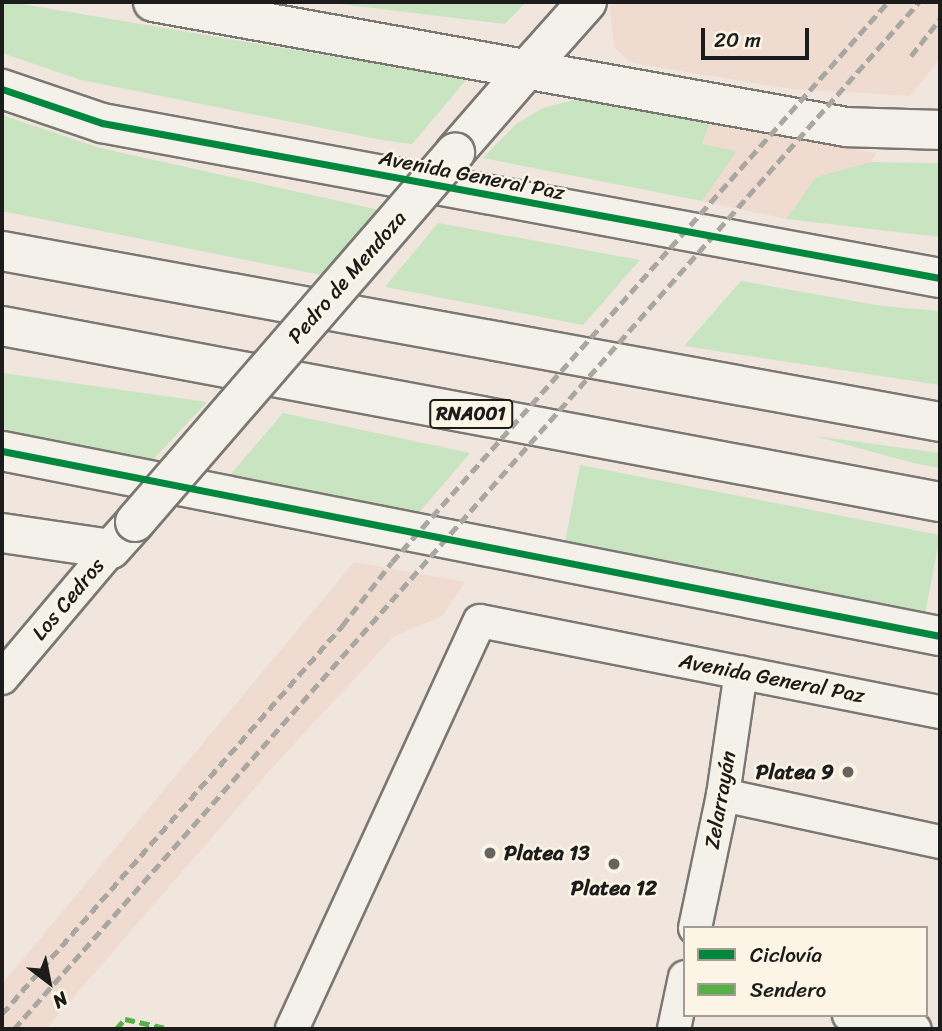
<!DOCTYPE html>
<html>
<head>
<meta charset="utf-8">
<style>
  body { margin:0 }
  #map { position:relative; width:942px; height:1031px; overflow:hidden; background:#f0e6de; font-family:Sriracha,sans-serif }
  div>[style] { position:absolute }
  .built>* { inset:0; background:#f0dbd1 }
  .green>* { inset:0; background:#c8e4c0; transform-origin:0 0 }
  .roads { filter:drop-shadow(2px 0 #7b7773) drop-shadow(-2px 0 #7b7773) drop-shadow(0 2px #7b7773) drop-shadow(0 -2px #7b7773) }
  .minor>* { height:32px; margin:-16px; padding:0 16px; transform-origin:16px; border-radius:16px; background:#f4f0ea }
  .tertiary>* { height:38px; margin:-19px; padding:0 19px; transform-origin:19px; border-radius:19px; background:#f4f0ea }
  .secondary>* { height:38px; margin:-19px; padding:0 19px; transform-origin:19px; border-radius:19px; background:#f4f0ea }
  .motorway>* { height:38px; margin:-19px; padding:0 19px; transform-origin:19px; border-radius:19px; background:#f4f0ea }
  .rail>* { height:5px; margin-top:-2.5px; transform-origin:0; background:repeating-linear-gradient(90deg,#aaa7a3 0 10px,transparent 0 15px) }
  .bridges { filter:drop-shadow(2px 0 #7b7773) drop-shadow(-2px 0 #7b7773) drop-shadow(0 2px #7b7773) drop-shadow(0 -2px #7b7773) }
  .tertiary-bridge>* { height:38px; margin:-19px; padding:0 19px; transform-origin:19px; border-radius:19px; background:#f4f0ea }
  .quiet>* { height:5px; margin-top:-2.5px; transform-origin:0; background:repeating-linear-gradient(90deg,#55b145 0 10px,transparent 0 15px) }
  .cycleway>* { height:7px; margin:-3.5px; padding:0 3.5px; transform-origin:3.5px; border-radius:3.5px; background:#00873e }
  .dots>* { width:19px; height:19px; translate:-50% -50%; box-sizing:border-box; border:4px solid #fcf5e5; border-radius:50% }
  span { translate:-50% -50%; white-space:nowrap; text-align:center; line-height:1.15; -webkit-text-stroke:5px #fcf5e5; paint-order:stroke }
  .shield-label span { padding:2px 5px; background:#fcf5e5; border:2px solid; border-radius:5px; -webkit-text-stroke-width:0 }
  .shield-label { font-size:19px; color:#1c1c1c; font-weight:700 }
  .street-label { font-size:21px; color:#1c1c1c }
  .poi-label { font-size:21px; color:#1c1c1c; font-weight:700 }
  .right { translate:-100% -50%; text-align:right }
  .left { translate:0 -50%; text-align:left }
  .frame { position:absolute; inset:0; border:4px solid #1c1c1c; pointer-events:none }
  .legend { position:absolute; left:683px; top:926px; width:245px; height:91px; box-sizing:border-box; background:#fcf5e5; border:2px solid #a29e95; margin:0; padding:9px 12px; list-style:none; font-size:21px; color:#1c1c1c }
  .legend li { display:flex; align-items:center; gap:14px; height:35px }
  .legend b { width:35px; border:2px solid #a29e95 }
  .north { position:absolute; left:14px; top:947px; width:70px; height:70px; -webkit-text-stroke:5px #fcf5e5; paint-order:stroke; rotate:148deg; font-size:19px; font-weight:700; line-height:28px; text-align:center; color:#1c1c1c }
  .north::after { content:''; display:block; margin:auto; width:24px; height:32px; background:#1c1c1c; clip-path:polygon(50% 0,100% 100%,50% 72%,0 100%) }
  .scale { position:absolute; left:701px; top:28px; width:108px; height:32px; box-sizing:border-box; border:4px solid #1c1c1c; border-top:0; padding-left:9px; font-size:21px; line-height:24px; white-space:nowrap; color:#1c1c1c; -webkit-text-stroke:5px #fcf5e5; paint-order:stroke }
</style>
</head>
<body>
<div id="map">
  <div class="built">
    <div style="clip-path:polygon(614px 2px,940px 2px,940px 59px,910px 96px,792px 89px,644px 65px,629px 61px,614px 47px,610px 8px)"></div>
    <div style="clip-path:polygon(710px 122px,876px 153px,871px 162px,816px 177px,786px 219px,702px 201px,737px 151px,702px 144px)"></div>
    <div style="clip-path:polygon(354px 562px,465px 582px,442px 616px,393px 637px,272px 768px,46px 1029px,2px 1029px,2px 984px)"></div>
  </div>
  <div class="green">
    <div style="clip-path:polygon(2px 2px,10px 2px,467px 79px,412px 144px,382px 140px,81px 80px,2px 53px)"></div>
    <div style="clip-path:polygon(323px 2px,526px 2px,505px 24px)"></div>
    <div style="clip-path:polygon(577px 99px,710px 122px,702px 144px,737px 151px,702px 201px,483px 158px,516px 124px,543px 108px)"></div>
    <div style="clip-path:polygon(2px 115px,100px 148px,384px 211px,326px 276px,2px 211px)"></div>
    <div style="clip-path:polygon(871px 162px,940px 163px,940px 237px,786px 219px,816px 177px)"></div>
    <div style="clip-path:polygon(438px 223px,640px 260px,583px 325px,385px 287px)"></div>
    <div style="clip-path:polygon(741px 281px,882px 306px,940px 311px,940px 385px,684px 346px)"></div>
    <div style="clip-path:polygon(2px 373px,207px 402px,147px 466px,2px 431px)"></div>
    <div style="clip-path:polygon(283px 413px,470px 453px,417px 515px,225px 481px)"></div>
    <div style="clip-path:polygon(815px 436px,940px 453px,940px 468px,913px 463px)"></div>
    <div style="left:580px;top:465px;width:367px;height:86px;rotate:11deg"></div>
  </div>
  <div class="roads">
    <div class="minor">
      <div style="left:2px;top:678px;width:169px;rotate:-49.8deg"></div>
      <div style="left:723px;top:795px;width:222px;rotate:12.2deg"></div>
      <div style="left:695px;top:928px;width:136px;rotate:-78.1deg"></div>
      <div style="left:723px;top:795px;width:124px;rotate:-81.7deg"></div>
      <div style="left:849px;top:1015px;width:67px;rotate:12deg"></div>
      <div style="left:292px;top:1029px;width:449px;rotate:-65.3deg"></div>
      <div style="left:480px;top:621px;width:469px;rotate:11.2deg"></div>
      <div style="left:674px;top:1029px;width:53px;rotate:-78.1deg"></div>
    </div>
    <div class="tertiary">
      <div style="left:153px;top:2px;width:704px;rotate:10.22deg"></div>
      <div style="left:846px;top:127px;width:94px;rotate:1.8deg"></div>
      <div style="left:2px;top:89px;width:106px;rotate:18.8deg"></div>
      <div style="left:102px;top:123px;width:852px;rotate:10.48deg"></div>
      <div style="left:455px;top:152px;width:113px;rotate:-49deg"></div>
      <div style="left:2px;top:451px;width:956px;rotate:11.16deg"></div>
      <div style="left:2px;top:533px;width:110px;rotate:8.4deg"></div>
      <div style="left:111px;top:549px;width:36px;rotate:-48deg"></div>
    </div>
    <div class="secondary">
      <div style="left:529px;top:67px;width:87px;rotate:-48.3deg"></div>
    </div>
    <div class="motorway">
      <div style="left:2px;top:251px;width:953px;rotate:10.33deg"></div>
      <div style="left:2px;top:326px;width:954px;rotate:10.63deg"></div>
    </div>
  </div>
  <div class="rail">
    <div style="left:911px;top:56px;width:47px;rotate:-51.9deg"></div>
    <div style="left:2px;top:1014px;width:516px;rotate:-48.77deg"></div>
    <div style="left:342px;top:626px;width:81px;rotate:-52deg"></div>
    <div style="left:392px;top:562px;width:748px;rotate:-48.47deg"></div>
    <div style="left:14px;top:1029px;width:1369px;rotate:-48.61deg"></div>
  </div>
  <div class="bridges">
    <div class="tertiary-bridge">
      <div style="left:135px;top:522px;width:489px;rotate:-49.1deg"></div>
    </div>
  </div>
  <div class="quiet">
    <div style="left:116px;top:1029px;width:13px;rotate:-48deg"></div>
    <div style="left:125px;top:1019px;width:46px;rotate:12.5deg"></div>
  </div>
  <div class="cycleway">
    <div style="left:2px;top:89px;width:106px;rotate:18.8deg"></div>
    <div style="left:102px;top:123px;width:852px;rotate:10.48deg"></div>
    <div style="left:2px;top:451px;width:956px;rotate:11.16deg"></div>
  </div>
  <div class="dots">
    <div style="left:848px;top:772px;background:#666360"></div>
    <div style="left:490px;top:853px;background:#666360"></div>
    <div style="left:614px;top:864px;background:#666360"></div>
  </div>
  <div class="shield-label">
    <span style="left:471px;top:414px">RNA001</span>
  </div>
  <div class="street-label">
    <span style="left:472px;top:175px;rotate:11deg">Avenida General Paz</span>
    <span style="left:347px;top:277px;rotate:-49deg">Pedro de Mendoza</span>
    <span style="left:68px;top:599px;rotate:-50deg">Los Cedros</span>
    <span style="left:772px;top:678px;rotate:11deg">Avenida General Paz</span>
    <span style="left:720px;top:800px;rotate:-80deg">Zelarrayán</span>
  </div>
  <div class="poi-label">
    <span class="right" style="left:834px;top:772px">Platea 9</span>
    <span class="left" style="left:504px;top:853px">Platea 13</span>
    <span style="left:614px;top:888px">Platea 12</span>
  </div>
  <div class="frame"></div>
  <ul class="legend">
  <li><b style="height:9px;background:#00873e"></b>Ciclovía</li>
  <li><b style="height:9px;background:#55b145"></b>Sendero</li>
  </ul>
  <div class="north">N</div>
  <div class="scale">20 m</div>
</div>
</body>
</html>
